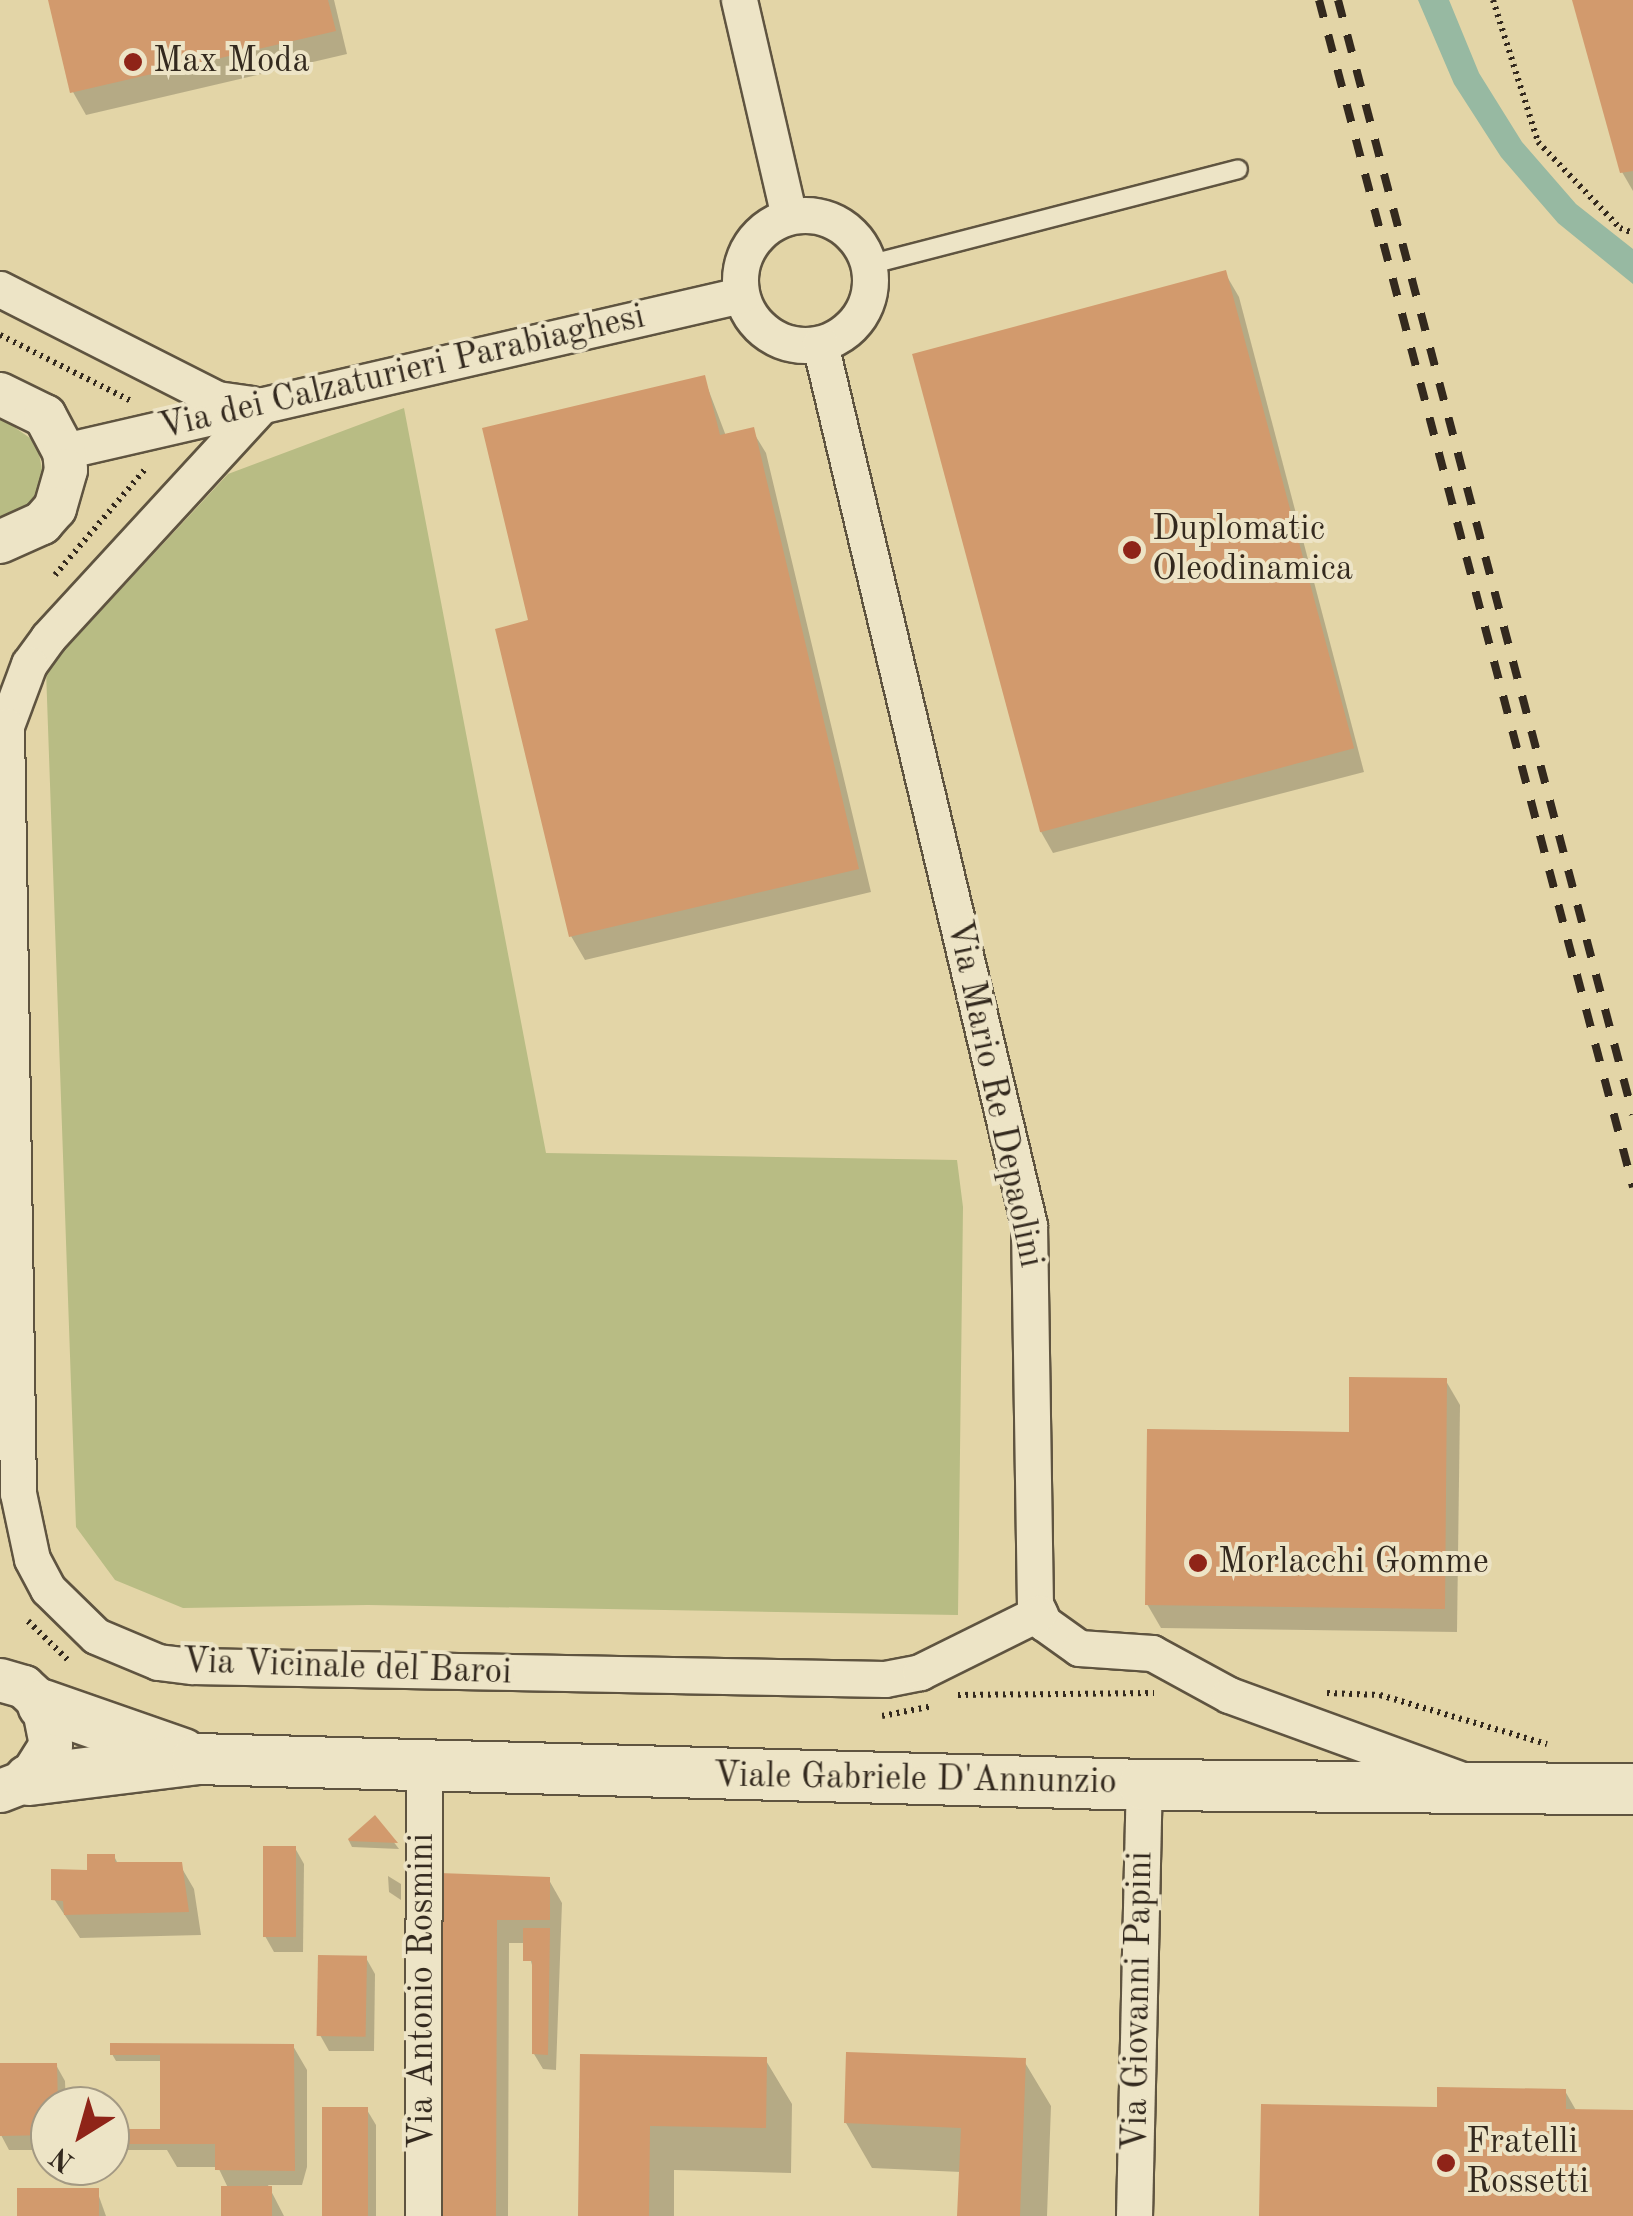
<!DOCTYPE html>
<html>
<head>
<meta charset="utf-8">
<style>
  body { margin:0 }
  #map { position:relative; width:1633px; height:2216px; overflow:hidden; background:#e3d5a7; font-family:"Old Standard TT",serif }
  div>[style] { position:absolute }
  .green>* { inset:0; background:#b8bc84 }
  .water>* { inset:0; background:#97b9a2 }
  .shadow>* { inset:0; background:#0003 }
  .building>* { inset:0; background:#d29a6d; transform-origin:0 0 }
  .path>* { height:6px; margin-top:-3px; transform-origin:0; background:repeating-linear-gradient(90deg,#33291e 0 2.5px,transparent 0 7.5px) }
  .roads { filter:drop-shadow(2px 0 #5f5440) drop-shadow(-2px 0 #5f5440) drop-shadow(0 2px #5f5440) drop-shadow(0 -2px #5f5440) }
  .service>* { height:18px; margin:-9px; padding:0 9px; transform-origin:9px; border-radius:9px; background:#ede4c6 }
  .minor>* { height:35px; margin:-17.5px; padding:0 17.5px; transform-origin:17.5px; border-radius:17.5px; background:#ede4c6 }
  .minor>.ring { margin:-17.5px; padding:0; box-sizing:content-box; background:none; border:35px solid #ede4c6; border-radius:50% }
  .tertiary>* { height:42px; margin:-21px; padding:0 21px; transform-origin:21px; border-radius:21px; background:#ede4c6 }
  .secondary>* { height:50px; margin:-25px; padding:0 25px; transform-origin:25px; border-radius:25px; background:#ede4c6 }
  .rail>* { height:8px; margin-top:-4px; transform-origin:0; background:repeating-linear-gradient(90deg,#33291e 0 18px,transparent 0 36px) }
  .dots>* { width:28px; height:28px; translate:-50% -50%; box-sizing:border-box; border:5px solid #ede4c6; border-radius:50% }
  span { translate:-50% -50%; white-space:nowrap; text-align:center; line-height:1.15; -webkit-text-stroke:8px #ede4c6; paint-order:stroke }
  .poi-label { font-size:35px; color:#33291e }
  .left { translate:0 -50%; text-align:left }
  .street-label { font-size:35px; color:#33291e }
  .north { position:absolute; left:30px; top:2086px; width:100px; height:100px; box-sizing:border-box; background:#ede4c6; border:2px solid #a39983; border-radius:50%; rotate:217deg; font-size:28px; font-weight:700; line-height:40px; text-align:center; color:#33291e }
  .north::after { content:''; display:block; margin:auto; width:35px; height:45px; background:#8f2418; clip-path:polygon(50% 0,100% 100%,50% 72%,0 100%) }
</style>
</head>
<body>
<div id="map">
  <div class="green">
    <div style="clip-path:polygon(404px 408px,546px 1153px,957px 1160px,963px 1207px,958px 1615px,368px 1605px,183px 1608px,115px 1580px,76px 1527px,46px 670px,228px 474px)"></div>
    <div style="clip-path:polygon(0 417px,37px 443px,44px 480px,25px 513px,0 524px)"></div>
  </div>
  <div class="water">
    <div style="clip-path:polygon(1418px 0,1449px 0,1479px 73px,1522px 142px,1576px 204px,1633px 249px,1633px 284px,1558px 223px,1501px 157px,1454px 84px)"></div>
  </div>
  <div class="shadow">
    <div style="clip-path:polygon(51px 0,334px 0,347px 54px,86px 115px,73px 92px)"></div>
    <div style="clip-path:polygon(1574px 0,1633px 0,1633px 191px,1622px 172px)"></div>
    <div style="clip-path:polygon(1225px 273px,1239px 297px,1364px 772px,1053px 853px,1040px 830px)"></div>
    <div style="clip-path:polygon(704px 378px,726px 436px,752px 430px,766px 453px,871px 892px,585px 960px,571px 936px,531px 622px)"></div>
    <div style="clip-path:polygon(1446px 1381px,1460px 1405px,1457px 1632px,1161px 1628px,1147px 1604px,1351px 1434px)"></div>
    <div style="clip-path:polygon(375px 1818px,396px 1845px,399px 1849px,352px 1847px,349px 1841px)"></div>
    <div style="clip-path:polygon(295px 1848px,304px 1864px,303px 1952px,274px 1952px,265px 1936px)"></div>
    <div style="clip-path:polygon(114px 1856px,118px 1864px,180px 1865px,194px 1889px,201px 1935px,80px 1938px,54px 1899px)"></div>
    <div style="clip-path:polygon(388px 1876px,401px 1884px,401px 1900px,389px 1892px)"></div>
    <div style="clip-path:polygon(442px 1876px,549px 1880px,562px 1903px,556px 2070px,543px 2069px,534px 2054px,535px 1976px,526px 1943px,509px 1943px,508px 2216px,440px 2216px)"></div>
    <div style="clip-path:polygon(366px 1958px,375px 1974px,374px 2051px,329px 2051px,320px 2035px)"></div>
    <div style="clip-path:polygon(293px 2046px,307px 2070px,307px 2167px,302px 2185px,268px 2185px,284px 2216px,223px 2216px,229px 2190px,218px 2167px,177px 2167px,167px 2150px,110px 2150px,110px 2131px,163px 2139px,163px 2061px,116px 2061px,112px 2054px)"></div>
    <div style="clip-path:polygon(583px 2056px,765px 2059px,792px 2104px,791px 2173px,674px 2170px,674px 2216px,581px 2216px)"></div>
    <div style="clip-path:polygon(1024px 2061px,1051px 2106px,1047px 2216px,960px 2216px,961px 2172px,872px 2168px,846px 2123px)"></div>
    <div style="clip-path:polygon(56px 2065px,65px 2081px,66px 2106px,50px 2106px,50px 2150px,9px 2150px,1px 2135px,0 2066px)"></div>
    <div style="clip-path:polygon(1565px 2091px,1577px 2112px,1633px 2113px,1633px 2216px,1262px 2216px,1439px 2109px)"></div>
    <div style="clip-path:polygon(367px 2110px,376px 2125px,376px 2216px,325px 2216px)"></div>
    <div style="clip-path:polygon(97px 2191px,106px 2216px,20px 2216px)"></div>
  </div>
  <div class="building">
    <div style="clip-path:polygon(48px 0,328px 0,336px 31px,70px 93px)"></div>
    <div style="clip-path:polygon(1572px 0,1633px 0,1633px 171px,1620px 173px)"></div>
    <div style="left:1226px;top:270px;width:495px;height:325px;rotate:75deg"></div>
    <div style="clip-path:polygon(705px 375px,720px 435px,754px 427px,859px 869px,569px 937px,495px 629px,528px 620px,482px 428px)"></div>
    <div style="clip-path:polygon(1349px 1377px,1447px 1378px,1445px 1609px,1145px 1605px,1147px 1429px,1349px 1432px)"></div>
    <div style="clip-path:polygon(375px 1815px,398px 1843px,349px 1841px,348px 1839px)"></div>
    <div style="left:263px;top:1846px;width:33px;height:91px"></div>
    <div style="clip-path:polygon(87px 1854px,115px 1854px,115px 1862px,182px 1862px,189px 1912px,64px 1915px,63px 1901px,51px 1900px,51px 1869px,87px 1870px)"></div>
    <div style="clip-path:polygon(439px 1873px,550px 1877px,550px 1920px,497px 1920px,496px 2216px,438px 2216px)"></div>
    <div style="clip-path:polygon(523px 1928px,550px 1928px,548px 2055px,532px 2054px,532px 1961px,523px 1961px)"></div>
    <div style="left:318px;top:1955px;width:49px;height:81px;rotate:1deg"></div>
    <div style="clip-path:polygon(110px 2043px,294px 2044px,295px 2171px,215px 2170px,215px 2144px,110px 2144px,110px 2129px,160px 2129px,160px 2055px,110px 2055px)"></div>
    <div style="clip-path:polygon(846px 2052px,1026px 2058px,1020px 2216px,957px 2216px,961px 2128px,844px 2123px)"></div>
    <div style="clip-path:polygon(580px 2054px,767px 2057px,766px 2128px,650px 2126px,649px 2216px,578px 2216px)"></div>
    <div style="clip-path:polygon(0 2063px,57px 2063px,58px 2106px,50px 2106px,50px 2135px,0 2136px)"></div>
    <div style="clip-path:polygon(1437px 2087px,1566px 2089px,1566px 2109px,1633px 2110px,1633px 2216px,1259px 2216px,1261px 2104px,1437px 2107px)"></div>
    <div style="left:322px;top:2107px;width:46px;height:109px"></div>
    <div style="left:272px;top:2186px;width:30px;height:51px;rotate:90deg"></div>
    <div style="left:17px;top:2188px;width:82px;height:28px"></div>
  </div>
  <div class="path">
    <div style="left:1493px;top:0;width:149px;rotate:72.4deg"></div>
    <div style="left:1538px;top:142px;width:119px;rotate:46.4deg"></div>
    <div style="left:1620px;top:228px;width:14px;rotate:21deg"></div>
    <div style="left:0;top:335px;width:149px;rotate:26.7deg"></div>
    <div style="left:55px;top:575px;width:142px;rotate:-49.6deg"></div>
    <div style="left:28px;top:1621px;width:57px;rotate:44.3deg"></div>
    <div style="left:1327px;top:1693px;width:53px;rotate:2.2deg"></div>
    <div style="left:1380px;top:1695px;width:174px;rotate:16.4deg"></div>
    <div style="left:958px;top:1695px;width:196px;rotate:-0.6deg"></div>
    <div style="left:882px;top:1716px;width:52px;rotate:-11.1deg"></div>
  </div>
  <div class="roads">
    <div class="service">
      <div style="left:868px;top:265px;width:382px;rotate:-14.5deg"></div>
    </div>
    <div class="minor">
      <div style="left:739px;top:0;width:222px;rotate:77deg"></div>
      <div class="ring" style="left:740px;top:215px;width:95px;height:95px"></div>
      <div style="left:0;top:289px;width:243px;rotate:26.9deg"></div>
      <div style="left:217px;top:399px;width:34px;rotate:8deg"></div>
      <div style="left:820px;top:344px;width:905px;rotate:76.65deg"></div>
      <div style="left:1029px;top:1225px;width:379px;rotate:89.1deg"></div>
      <div style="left:1035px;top:1604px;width:21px;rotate:65deg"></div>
      <div style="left:1044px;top:1623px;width:43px;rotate:35.5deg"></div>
      <div style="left:1079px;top:1648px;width:73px;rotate:3.9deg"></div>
      <div style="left:1152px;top:1653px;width:88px;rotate:28.6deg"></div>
      <div style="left:1229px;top:1695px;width:243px;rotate:20deg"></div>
      <div style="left:262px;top:405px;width:316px;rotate:132.6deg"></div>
      <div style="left:48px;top:638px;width:32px;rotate:126deg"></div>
      <div style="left:29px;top:664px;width:66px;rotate:110.4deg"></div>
      <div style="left:6px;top:726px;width:767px;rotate:89.1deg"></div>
      <div style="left:18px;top:1493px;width:67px;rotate:78deg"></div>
      <div style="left:32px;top:1559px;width:34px;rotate:62deg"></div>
      <div style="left:48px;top:1589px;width:67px;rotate:44.4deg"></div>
      <div style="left:96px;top:1636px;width:67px;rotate:22.8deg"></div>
      <div style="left:158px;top:1662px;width:34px;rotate:7deg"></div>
      <div style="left:192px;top:1666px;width:693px;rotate:1.07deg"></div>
      <div style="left:885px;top:1679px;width:36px;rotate:-11deg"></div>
      <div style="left:920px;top:1672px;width:133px;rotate:-26.4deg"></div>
      <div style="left:64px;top:451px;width:695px;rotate:-12.98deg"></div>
      <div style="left:423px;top:2216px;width:449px;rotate:-89.9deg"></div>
      <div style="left:1134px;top:2216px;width:431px;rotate:-88.7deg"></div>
    </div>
    <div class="tertiary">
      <div style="left:0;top:394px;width:50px;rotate:26.1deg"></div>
      <div style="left:45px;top:416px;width:40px;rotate:62deg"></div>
      <div style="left:64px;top:451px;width:19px;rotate:84deg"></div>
      <div style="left:66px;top:470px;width:40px;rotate:106deg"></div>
      <div style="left:55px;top:508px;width:20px;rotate:131deg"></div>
      <div style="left:42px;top:523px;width:46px;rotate:155.7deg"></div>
      <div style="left:0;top:1680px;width:25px;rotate:16deg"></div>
      <div style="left:24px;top:1687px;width:26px;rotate:43deg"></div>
      <div style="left:43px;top:1705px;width:41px;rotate:78.7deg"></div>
      <div style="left:51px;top:1745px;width:41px;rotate:122.2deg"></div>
      <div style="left:29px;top:1780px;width:31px;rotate:159deg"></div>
    </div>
    <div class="secondary">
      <div style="left:43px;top:1705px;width:148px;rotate:19.3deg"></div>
      <div style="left:29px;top:1780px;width:169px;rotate:-7.1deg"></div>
      <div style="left:197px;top:1759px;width:947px;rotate:1.57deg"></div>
      <div style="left:1144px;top:1785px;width:489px;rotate:0.5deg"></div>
    </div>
  </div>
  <div class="rail">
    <div style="left:1319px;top:0;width:1228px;rotate:75.18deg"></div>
    <div style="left:1338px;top:0;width:1153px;rotate:75.18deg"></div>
  </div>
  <div class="dots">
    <div style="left:133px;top:62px;background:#8f2418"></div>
    <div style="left:1132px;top:550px;background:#8f2418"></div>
    <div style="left:1198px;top:1563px;background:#8f2418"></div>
    <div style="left:1446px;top:2163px;background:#8f2418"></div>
  </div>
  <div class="poi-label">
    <span class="left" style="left:153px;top:62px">Max Moda</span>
    <span class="left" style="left:1152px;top:550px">Duplomatic<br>Oleodinamica</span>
    <span class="left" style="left:1218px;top:1563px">Morlacchi Gomme</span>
    <span class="left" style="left:1466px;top:2163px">Fratelli<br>Rossetti</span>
  </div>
  <div class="street-label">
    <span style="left:402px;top:373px;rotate:-13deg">Via dei Calzaturieri Parabiaghesi</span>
    <span style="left:994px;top:1094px;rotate:78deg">Via Mario Re Depaolini</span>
    <span style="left:347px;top:1668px;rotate:2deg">Via Vicinale del Baroi</span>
    <span style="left:915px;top:1780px;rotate:1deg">Viale Gabriele D'Annunzio</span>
    <span style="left:423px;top:1991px;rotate:-90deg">Via Antonio Rosmini</span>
    <span style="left:1139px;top:2001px;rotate:-89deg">Via Giovanni Papini</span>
  </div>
  <div class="north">N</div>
</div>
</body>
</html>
